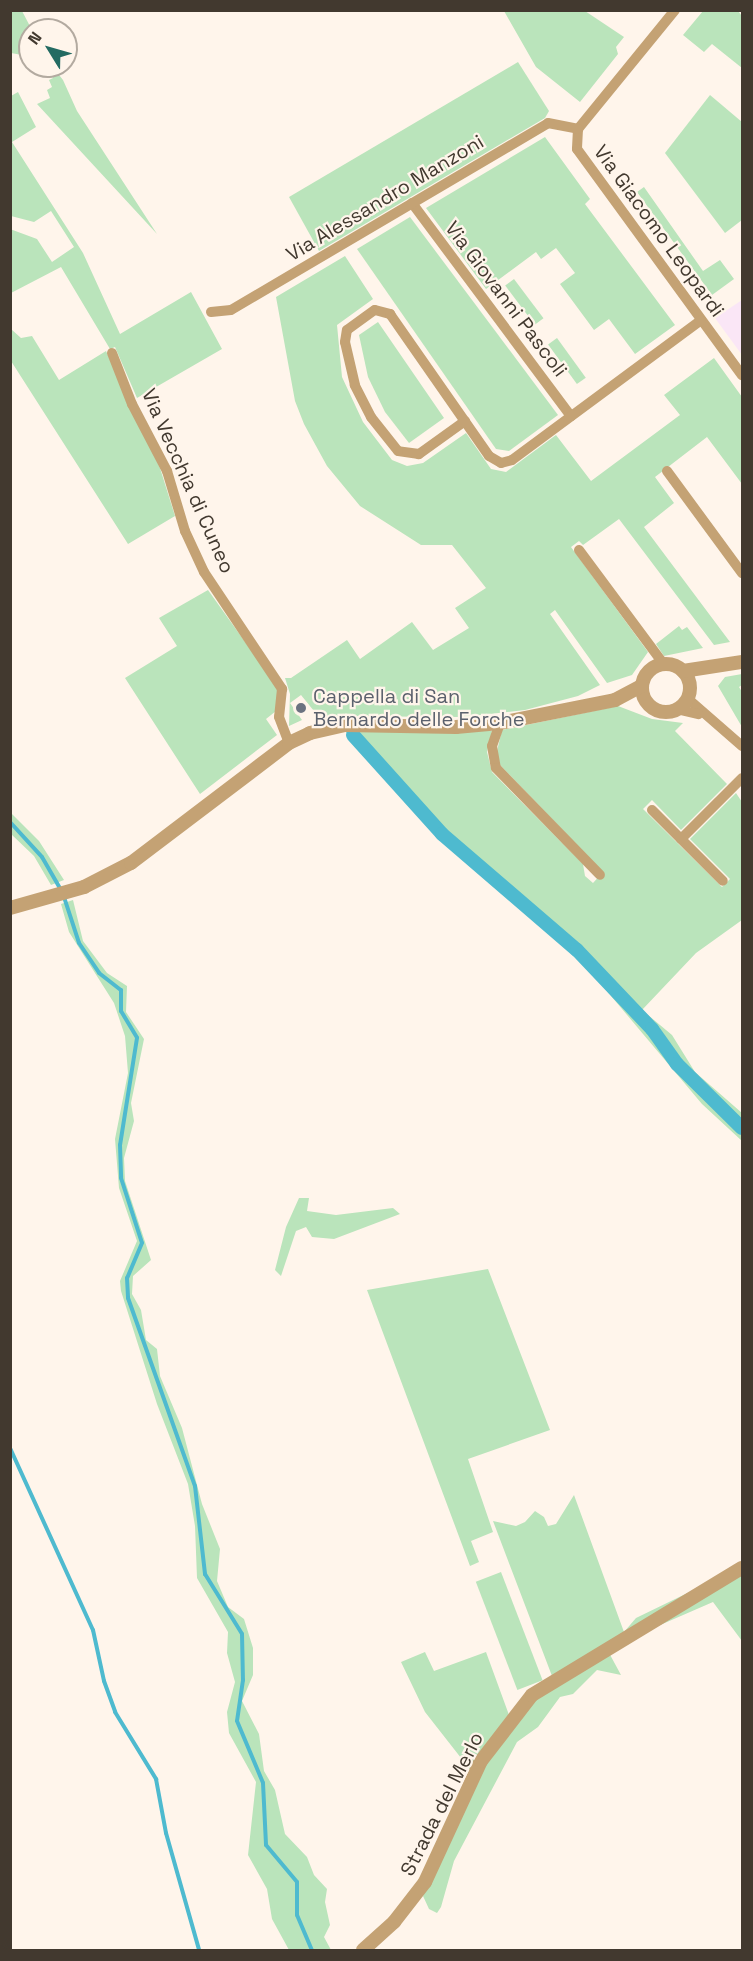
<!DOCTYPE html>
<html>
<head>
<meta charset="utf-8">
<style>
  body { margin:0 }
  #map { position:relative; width:753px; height:1961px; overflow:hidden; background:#fff5eb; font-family:"Space Grotesk",sans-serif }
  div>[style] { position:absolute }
  .education>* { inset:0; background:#fae6f6 }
  .green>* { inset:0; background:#bae4bb; transform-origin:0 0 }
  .stream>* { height:4px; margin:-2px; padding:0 2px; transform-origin:2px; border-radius:2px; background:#4ebacf }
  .canal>* { height:14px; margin:-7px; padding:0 7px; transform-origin:7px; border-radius:7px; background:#4ebacf }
  .minor>* { height:10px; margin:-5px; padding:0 5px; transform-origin:5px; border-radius:5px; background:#c4a274 }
  .tertiary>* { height:14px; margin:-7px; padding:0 7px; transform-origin:7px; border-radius:7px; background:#c4a274 }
  .tertiary>.ring { margin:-7px; padding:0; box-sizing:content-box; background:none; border:14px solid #c4a274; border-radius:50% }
  .dots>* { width:16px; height:16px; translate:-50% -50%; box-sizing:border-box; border:3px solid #fff5eb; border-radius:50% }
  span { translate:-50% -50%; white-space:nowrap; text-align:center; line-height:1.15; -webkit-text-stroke:4.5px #fff5eb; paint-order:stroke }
  .street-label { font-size:20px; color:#42392f }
  .worship-label { font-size:20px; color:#5b616d }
  .left { translate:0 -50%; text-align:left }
  .frame { position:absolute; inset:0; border:12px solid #42392f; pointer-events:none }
  .north { position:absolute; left:18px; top:18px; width:60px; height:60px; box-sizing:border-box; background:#fff5eb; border:2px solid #b3aaa0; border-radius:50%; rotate:307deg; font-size:16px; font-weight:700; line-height:24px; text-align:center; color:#42392f }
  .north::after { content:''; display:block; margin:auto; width:21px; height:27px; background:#236b62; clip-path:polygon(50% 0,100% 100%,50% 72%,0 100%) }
</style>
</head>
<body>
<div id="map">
  <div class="education">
    <div style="clip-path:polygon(742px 300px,742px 355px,715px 318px)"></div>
  </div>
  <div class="green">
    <div style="clip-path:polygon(10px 11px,22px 11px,32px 30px,30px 66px,52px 66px,63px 80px,77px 111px,157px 234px,37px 104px,50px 98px,47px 90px,52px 87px,49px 80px,53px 78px,48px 66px,32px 71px,22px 55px,11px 53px)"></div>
    <div style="clip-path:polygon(504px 11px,585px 11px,624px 37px,616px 47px,618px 54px,580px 102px,536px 67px)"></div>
    <div style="clip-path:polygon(703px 11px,738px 11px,742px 16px,742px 68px,712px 44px,704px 52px,683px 35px)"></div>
    <div style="clip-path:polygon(518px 62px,549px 111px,545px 118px,319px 251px,289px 197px)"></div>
    <div style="clip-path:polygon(18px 92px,36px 127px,12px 142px,83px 253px,120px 334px,191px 292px,222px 349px,137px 398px,115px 347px,110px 349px,61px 267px,11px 293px,10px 229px,37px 239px,52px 262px,74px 247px,51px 211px,34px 222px,11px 216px,11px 96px)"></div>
    <div style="clip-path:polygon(710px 95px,742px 122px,742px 220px,725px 233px,665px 153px)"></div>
    <div style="clip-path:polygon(545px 137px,590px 199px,585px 204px,675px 325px,635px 354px,609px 319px,594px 330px,560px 284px,575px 273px,556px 248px,541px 259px,536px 252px,486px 289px,426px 208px)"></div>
    <div style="clip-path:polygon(644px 187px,703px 271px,720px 260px,734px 279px,712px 295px,637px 192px)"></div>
    <div style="clip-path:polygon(410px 217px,558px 415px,509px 451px,496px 449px,357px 249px)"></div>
    <div style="clip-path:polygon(345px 256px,373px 299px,337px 325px,342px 377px,363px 422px,392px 460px,407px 466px,423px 463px,466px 433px,491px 469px,506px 472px,556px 435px,591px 481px,680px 415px,664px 395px,714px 358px,742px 397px,742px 484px,707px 437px,655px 477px,674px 503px,644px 527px,730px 642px,714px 645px,619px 519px,583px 545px,579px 541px,571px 547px,648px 652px,632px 675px,607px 683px,555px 610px,550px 614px,600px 685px,578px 696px,525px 710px,462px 717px,318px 716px,301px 695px,290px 703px,302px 720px,289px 726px,290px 694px,285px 678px,291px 678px,347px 640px,360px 659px,412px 622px,433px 650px,469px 628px,455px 608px,486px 588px,452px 545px,421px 545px,360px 506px,327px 466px,304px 424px,295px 401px,276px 297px)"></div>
    <div style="left:514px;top:279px;width:49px;height:11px;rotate:53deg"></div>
    <div style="clip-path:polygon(378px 322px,444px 418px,409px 443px,385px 412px,368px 377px,359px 335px)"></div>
    <div style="clip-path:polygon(11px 329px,21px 338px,32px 336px,59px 380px,106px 351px,160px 468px,175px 516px,128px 544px,11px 361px)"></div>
    <div style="left:557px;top:338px;width:49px;height:11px;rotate:54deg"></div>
    <div style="clip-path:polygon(208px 590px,273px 681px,278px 691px,276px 711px,266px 719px,277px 735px,200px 794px,125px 678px,177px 646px,159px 618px)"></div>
    <div style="clip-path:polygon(679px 626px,682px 630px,687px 627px,703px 648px,664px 656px,656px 644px)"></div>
    <div style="clip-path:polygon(742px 674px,742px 685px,739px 687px,742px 692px,742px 727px,718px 686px,725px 677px)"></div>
    <div style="clip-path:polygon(618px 706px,652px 719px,683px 723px,675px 731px,727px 784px,681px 830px,652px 800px,643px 809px,722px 887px,730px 879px,690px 839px,736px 793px,742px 802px,742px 920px,696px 953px,642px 1010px,672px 1035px,695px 1072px,742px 1113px,742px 1141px,702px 1104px,574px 952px,437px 835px,345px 731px,492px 731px,487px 752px,492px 772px,583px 864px,585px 876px,593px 883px,603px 872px,500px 765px,497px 751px,502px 730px)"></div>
    <div style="clip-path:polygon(10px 812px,39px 841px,64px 880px,51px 885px,34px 856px,11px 834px)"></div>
    <div style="clip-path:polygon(73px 900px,83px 941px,107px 973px,127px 986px,126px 1012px,144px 1039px,131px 1103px,134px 1121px,124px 1158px,125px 1181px,151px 1260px,133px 1276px,132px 1294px,141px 1310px,146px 1340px,157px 1349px,160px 1376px,182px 1428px,202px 1504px,220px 1549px,217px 1581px,228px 1607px,244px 1619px,253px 1648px,253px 1675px,242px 1701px,259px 1734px,264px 1771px,275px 1790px,285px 1834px,307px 1857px,314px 1875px,327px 1889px,325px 1902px,330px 1925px,324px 1937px,331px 1950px,289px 1950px,272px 1919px,267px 1889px,248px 1855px,256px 1782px,229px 1733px,227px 1712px,235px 1682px,227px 1653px,228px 1632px,197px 1578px,195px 1526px,188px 1484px,157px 1404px,121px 1291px,120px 1281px,137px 1241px,119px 1188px,115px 1139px,128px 1073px,125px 1036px,114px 1003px,69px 932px,61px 904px)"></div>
    <div style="clip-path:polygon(299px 1198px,309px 1198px,307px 1211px,336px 1215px,393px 1208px,400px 1214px,334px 1239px,312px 1237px,306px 1227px,296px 1231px,281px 1276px,275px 1270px,286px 1227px)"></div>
    <div style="clip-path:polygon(488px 1269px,550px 1430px,468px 1459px,493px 1532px,471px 1541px,479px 1562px,470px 1566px,367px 1290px)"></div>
    <div style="clip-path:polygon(574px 1495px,624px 1632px,636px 1618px,704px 1585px,552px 1676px,493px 1521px,516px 1526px,525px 1522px,535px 1511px,544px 1517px,548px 1526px,556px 1524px)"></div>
    <div style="left:501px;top:1572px;width:116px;height:27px;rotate:69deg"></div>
    <div style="clip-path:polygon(742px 1574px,742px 1641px,713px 1602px,628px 1639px)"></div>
    <div style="clip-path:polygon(608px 1651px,621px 1675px,597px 1670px,573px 1694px,560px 1697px,538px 1727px,517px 1742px,454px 1861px,441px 1907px,437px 1913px,429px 1909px,423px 1896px,480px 1771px,534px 1699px)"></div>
    <div style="clip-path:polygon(425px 1652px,434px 1671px,486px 1652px,509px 1715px,472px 1772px,425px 1712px,401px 1662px)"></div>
  </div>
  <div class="stream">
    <div style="left:10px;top:822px;width:47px;rotate:47.6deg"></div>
    <div style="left:42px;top:857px;width:38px;rotate:60deg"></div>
    <div style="left:64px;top:897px;width:48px;rotate:71.9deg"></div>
    <div style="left:79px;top:943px;width:36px;rotate:56deg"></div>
    <div style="left:99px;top:973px;width:28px;rotate:38deg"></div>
    <div style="left:121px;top:990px;width:21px;rotate:90deg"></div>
    <div style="left:121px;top:1011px;width:31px;rotate:59deg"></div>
    <div style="left:137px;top:1038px;width:108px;rotate:99deg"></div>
    <div style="left:120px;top:1145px;width:33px;rotate:88deg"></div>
    <div style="left:121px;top:1178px;width:68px;rotate:72.1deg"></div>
    <div style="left:142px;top:1243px;width:38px;rotate:113deg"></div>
    <div style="left:127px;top:1278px;width:20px;rotate:87deg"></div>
    <div style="left:128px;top:1298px;width:200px;rotate:70.4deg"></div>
    <div style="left:195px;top:1486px;width:89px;rotate:83.5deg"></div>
    <div style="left:205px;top:1574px;width:70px;rotate:58.3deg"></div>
    <div style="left:242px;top:1634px;width:46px;rotate:88.8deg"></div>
    <div style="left:243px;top:1680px;width:41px;rotate:98.3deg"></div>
    <div style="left:237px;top:1721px;width:67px;rotate:67.2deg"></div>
    <div style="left:263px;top:1783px;width:62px;rotate:87.2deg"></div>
    <div style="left:266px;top:1845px;width:48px;rotate:50deg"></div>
    <div style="left:297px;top:1882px;width:33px;rotate:90deg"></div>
    <div style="left:297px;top:1915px;width:38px;rotate:67deg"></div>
    <div style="left:10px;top:1448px;width:200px;rotate:65.5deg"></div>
    <div style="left:93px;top:1630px;width:52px;rotate:77.8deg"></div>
    <div style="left:104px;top:1681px;width:33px;rotate:70deg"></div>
    <div style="left:115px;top:1712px;width:79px;rotate:58.5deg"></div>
    <div style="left:156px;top:1779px;width:55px;rotate:79.5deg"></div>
    <div style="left:166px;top:1833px;width:122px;rotate:74.2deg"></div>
  </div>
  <div class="canal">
    <div style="left:353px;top:735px;width:133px;rotate:48deg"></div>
    <div style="left:442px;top:834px;width:178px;rotate:40.7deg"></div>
    <div style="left:577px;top:950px;width:109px;rotate:46.5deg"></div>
    <div style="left:652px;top:1029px;width:43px;rotate:54.5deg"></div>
    <div style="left:677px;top:1064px;width:91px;rotate:44.6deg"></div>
  </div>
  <div class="minor">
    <div style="left:675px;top:10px;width:154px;rotate:129.2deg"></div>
    <div style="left:578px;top:129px;width:20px;rotate:93deg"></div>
    <div style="left:577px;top:149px;width:280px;rotate:53.9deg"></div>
    <div style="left:412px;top:203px;width:266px;rotate:53.3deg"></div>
    <div style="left:211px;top:312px;width:20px;rotate:-6deg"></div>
    <div style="left:231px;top:310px;width:368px;rotate:-30.5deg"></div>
    <div style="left:548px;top:123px;width:31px;rotate:11deg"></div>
    <div style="left:112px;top:353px;width:55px;rotate:68.6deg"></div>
    <div style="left:132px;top:404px;width:76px;rotate:62.4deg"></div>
    <div style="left:167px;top:471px;width:63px;rotate:73.3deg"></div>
    <div style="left:185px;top:531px;width:45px;rotate:65.1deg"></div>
    <div style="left:204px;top:572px;width:141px;rotate:56.3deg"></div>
    <div style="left:282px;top:689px;width:28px;rotate:96deg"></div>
    <div style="left:279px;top:717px;width:28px;rotate:69deg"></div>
    <div style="left:465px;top:421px;width:57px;rotate:144.3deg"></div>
    <div style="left:419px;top:454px;width:21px;rotate:-172deg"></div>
    <div style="left:398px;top:451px;width:43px;rotate:-128.5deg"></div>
    <div style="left:371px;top:417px;width:36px;rotate:-117deg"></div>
    <div style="left:355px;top:385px;width:44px;rotate:-103.1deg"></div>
    <div style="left:345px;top:342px;width:12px;rotate:-81deg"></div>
    <div style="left:347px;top:330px;width:34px;rotate:-36deg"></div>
    <div style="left:375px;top:310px;width:16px;rotate:15deg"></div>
    <div style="left:390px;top:314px;width:173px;rotate:55.1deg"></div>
    <div style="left:489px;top:456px;width:14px;rotate:30deg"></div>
    <div style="left:501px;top:463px;width:11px;rotate:-15deg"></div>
    <div style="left:512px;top:460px;width:235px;rotate:-36.5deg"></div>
    <div style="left:667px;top:471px;width:127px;rotate:53.7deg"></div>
    <div style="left:579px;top:550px;width:141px;rotate:53.4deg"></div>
    <div style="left:687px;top:698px;width:73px;rotate:41.1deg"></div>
    <div style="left:676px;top:709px;width:23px;rotate:13deg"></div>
    <div style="left:500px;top:723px;width:24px;rotate:109deg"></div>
    <div style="left:492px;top:746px;width:22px;rotate:80deg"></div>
    <div style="left:496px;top:768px;width:149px;rotate:45.8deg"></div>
    <div style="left:652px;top:810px;width:100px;rotate:45deg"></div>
    <div style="left:681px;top:839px;width:86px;rotate:-45deg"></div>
  </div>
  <div class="tertiary">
    <div class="ring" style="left:642px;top:664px;width:34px;height:34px"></div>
    <div style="left:683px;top:671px;width:60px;rotate:-8.7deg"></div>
    <div style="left:10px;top:908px;width:77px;rotate:-15.8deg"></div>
    <div style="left:84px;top:887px;width:53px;rotate:-27.1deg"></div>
    <div style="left:131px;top:863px;width:198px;rotate:-37.2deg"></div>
    <div style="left:289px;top:743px;width:23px;rotate:-25deg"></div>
    <div style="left:310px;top:733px;width:36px;rotate:-13deg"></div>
    <div style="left:345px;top:725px;width:111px;rotate:1deg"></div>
    <div style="left:456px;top:727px;width:44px;rotate:-5.2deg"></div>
    <div style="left:500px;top:723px;width:117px;rotate:-11.3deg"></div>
    <div style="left:615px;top:700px;width:30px;rotate:-28deg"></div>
    <div style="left:363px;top:1950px;width:42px;rotate:-42.1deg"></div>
    <div style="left:394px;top:1922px;width:51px;rotate:-52.2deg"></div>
    <div style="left:425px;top:1882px;width:133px;rotate:-65.2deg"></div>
    <div style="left:481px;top:1761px;width:83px;rotate:-52.3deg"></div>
    <div style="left:532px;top:1695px;width:245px;rotate:-31.2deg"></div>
  </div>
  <div class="dots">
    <div style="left:301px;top:708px;background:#6b7280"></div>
  </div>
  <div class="street-label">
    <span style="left:385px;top:198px;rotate:-31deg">Via Alessandro Manzoni</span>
    <span style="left:659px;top:231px;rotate:54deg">Via Giacomo Leopardi</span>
    <span style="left:506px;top:299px;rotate:53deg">Via Giovanni Pascoli</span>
    <span style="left:188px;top:481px;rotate:66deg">Via Vecchia di Cuneo</span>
    <span style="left:442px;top:1804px;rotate:-63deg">Strada del Merlo</span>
  </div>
  <div class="worship-label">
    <span class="left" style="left:313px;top:708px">Cappella di San<br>Bernardo delle Forche</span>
  </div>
  <div class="frame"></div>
  <div class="north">N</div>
</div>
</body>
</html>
